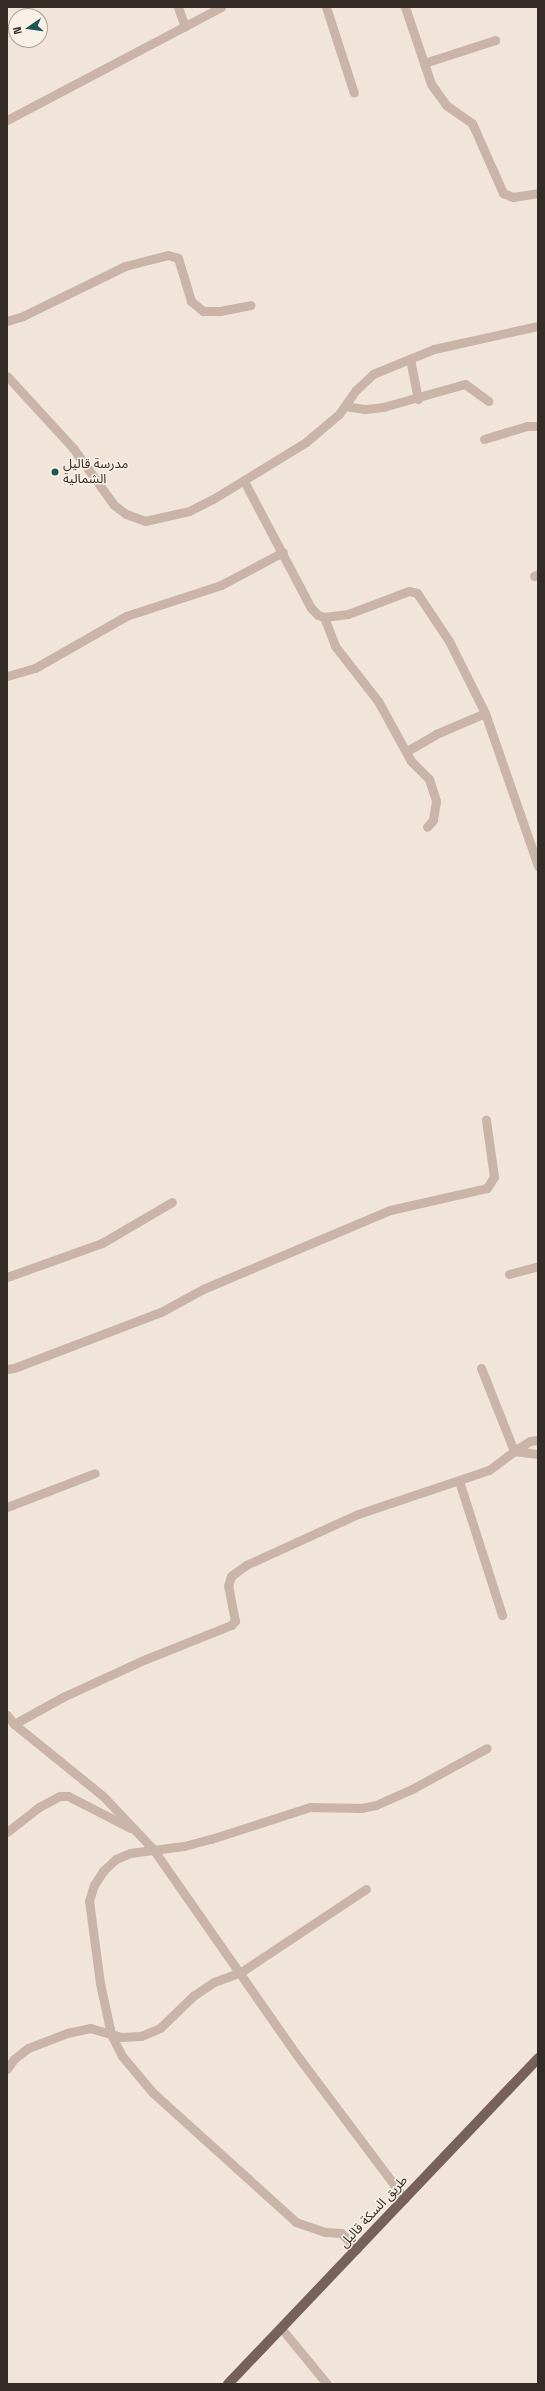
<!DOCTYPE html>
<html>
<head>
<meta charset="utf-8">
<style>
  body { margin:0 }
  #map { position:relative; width:545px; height:2391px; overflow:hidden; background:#f1e5da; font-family:"Space Grotesk","Noto Sans Arabic",sans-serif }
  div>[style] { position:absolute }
  .street>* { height:9px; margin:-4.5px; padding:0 4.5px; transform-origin:4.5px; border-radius:4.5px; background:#c9b4a7 }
  .primary>* { height:10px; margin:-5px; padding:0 5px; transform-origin:5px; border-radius:5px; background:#776158 }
  .dots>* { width:11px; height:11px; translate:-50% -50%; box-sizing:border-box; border:2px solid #f9f0e7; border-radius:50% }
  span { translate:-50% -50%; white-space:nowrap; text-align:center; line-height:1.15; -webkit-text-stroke:3px #f9f0e7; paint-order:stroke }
  .poi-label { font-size:13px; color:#352b27 }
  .left { translate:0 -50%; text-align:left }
  .street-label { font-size:13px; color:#352b27 }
  .frame { position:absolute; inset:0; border:8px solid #352b27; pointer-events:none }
  .north { position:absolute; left:8px; top:8px; width:40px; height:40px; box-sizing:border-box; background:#f9f0e7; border:1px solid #aba19a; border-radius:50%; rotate:257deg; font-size:11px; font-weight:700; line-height:16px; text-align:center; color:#352b27 }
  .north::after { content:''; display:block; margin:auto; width:14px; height:18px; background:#1d5656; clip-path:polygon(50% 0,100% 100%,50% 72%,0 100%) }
</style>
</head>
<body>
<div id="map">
  <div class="street">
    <div style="left:178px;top:7px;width:21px;rotate:71deg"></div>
    <div style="left:326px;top:7px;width:90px;rotate:72deg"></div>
    <div style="left:405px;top:7px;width:81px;rotate:71.3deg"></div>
    <div style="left:431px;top:84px;width:26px;rotate:54deg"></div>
    <div style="left:446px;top:105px;width:32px;rotate:35deg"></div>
    <div style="left:472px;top:123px;width:77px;rotate:66.1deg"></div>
    <div style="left:503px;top:193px;width:11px;rotate:22deg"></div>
    <div style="left:513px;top:197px;width:25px;rotate:-9deg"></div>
    <div style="left:424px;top:63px;width:75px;rotate:-17.9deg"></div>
    <div style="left:7px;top:120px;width:242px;rotate:-27.8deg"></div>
    <div style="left:7px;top:321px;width:17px;rotate:-17deg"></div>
    <div style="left:23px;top:316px;width:114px;rotate:-26.1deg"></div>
    <div style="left:125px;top:266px;width:44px;rotate:-14.3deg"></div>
    <div style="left:168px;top:255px;width:10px;rotate:17deg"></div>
    <div style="left:178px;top:258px;width:45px;rotate:73.2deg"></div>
    <div style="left:191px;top:301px;width:16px;rotate:40deg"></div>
    <div style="left:203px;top:311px;width:17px"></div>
    <div style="left:220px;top:311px;width:31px;rotate:-11deg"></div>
    <div style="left:410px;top:359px;width:41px;rotate:78.7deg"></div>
    <div style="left:7px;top:376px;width:98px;rotate:47.5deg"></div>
    <div style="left:73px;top:448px;width:70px;rotate:54.3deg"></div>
    <div style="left:114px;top:505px;width:15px;rotate:37deg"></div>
    <div style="left:126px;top:514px;width:20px;rotate:20deg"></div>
    <div style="left:145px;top:521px;width:45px;rotate:-12.8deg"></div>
    <div style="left:189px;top:511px;width:27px;rotate:-27deg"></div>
    <div style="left:213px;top:499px;width:109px;rotate:-31.5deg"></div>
    <div style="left:306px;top:442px;width:43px;rotate:-40.3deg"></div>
    <div style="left:339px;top:414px;width:29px;rotate:-55deg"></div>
    <div style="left:356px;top:390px;width:23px;rotate:-43deg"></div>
    <div style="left:373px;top:374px;width:66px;rotate:-22.3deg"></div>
    <div style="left:434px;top:349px;width:107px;rotate:-12.5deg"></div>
    <div style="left:345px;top:406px;width:20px;rotate:9deg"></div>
    <div style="left:365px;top:409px;width:18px;rotate:-6deg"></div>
    <div style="left:383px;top:407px;width:85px;rotate:-15.7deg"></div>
    <div style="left:465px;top:384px;width:29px;rotate:36deg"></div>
    <div style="left:484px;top:439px;width:45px;rotate:-16.8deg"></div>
    <div style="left:527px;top:426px;width:11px"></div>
    <div style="left:244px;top:481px;width:144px;rotate:62.2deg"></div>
    <div style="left:311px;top:608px;width:10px;rotate:45deg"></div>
    <div style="left:318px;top:615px;width:6px;rotate:18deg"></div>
    <div style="left:324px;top:617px;width:24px;rotate:-7deg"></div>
    <div style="left:348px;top:614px;width:65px;rotate:-20.7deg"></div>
    <div style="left:409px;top:591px;width:8px;rotate:14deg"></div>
    <div style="left:417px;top:593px;width:58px;rotate:56.3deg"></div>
    <div style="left:449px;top:641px;width:80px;rotate:63.4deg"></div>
    <div style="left:485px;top:713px;width:162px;rotate:70.9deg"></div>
    <div style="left:534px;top:576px;width:4px;rotate:-27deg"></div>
    <div style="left:324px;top:617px;width:31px;rotate:69deg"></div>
    <div style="left:335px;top:646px;width:70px;rotate:52deg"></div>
    <div style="left:378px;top:701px;width:68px;rotate:61.2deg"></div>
    <div style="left:411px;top:761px;width:25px;rotate:45deg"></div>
    <div style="left:429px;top:779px;width:23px;rotate:72deg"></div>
    <div style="left:436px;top:801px;width:19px;rotate:99deg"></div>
    <div style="left:433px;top:820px;width:9px;rotate:131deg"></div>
    <div style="left:7px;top:676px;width:29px;rotate:-16deg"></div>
    <div style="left:35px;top:668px;width:105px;rotate:-29.7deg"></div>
    <div style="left:126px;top:616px;width:100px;rotate:-18.1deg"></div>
    <div style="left:221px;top:585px;width:70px;rotate:-28deg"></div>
    <div style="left:407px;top:751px;width:34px;rotate:-30deg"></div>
    <div style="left:436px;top:734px;width:53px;rotate:-23.2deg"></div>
    <div style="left:509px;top:1274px;width:30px;rotate:-15deg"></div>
    <div style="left:7px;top:1277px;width:101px;rotate:-19.7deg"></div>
    <div style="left:102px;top:1243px;width:81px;rotate:-30.4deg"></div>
    <div style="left:481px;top:1368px;width:89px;rotate:68.3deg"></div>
    <div style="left:514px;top:1451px;width:19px;rotate:-32deg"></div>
    <div style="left:530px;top:1441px;width:8px;rotate:-7deg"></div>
    <div style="left:7px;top:1369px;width:7px;rotate:-8deg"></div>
    <div style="left:14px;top:1368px;width:157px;rotate:-20.9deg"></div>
    <div style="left:161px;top:1312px;width:48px;rotate:-28.7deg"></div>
    <div style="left:203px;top:1289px;width:203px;rotate:-22.9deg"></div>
    <div style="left:390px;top:1210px;width:99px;rotate:-12.8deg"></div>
    <div style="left:487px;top:1188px;width:13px;rotate:-58deg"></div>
    <div style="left:494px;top:1177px;width:58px;rotate:-98deg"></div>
    <div style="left:459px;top:1481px;width:141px;rotate:72.2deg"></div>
    <div style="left:7px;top:1507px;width:94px;rotate:-21.1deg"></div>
    <div style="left:7px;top:1715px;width:11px;rotate:52deg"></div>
    <div style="left:14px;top:1724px;width:114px;rotate:39deg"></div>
    <div style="left:103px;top:1796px;width:73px;rotate:46.7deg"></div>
    <div style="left:153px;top:1849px;width:250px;rotate:55.1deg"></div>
    <div style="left:296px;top:2054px;width:181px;rotate:53.1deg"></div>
    <div style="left:14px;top:1724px;width:58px;rotate:-28.8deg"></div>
    <div style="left:65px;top:1696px;width:89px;rotate:-24.6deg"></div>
    <div style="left:146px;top:1659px;width:92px;rotate:-21.8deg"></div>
    <div style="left:231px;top:1625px;width:6px;rotate:-45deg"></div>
    <div style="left:235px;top:1621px;width:36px;rotate:-101deg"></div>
    <div style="left:228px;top:1586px;width:10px;rotate:-73deg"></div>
    <div style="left:231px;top:1576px;width:19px;rotate:-36deg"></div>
    <div style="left:246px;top:1565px;width:123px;rotate:-24.5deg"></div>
    <div style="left:358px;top:1514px;width:138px;rotate:-18.6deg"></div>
    <div style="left:489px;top:1470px;width:31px;rotate:-37deg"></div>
    <div style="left:514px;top:1451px;width:24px;rotate:7deg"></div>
    <div style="left:7px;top:1832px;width:41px;rotate:-38deg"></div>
    <div style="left:39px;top:1807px;width:24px;rotate:-28deg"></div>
    <div style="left:60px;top:1796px;width:8px"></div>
    <div style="left:68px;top:1796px;width:70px;rotate:27.3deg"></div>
    <div style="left:7px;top:2069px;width:12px;rotate:-55deg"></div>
    <div style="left:14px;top:2059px;width:18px;rotate:-38deg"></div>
    <div style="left:28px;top:2048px;width:42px;rotate:-21deg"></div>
    <div style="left:67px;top:2033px;width:24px;rotate:-12deg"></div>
    <div style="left:90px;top:2028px;width:32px;rotate:16deg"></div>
    <div style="left:121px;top:2037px;width:20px;rotate:-3deg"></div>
    <div style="left:141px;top:2036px;width:21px;rotate:-23deg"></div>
    <div style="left:160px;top:2028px;width:46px;rotate:-44.1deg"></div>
    <div style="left:193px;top:1996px;width:25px;rotate:-34deg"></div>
    <div style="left:214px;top:1982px;width:29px;rotate:-20deg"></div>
    <div style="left:241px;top:1972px;width:150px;rotate:-33.6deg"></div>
    <div style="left:357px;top:2249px;width:23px;rotate:-135deg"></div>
    <div style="left:341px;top:2233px;width:16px;rotate:-176deg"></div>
    <div style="left:325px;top:2232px;width:31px;rotate:-161deg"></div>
    <div style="left:296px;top:2222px;width:193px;rotate:-137.9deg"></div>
    <div style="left:153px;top:2093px;width:48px;rotate:-130deg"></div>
    <div style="left:122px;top:2056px;width:25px;rotate:-117deg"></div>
    <div style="left:111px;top:2034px;width:52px;rotate:-102.2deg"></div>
    <div style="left:100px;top:1983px;width:83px;rotate:-97.6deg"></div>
    <div style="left:89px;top:1901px;width:17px;rotate:-73deg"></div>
    <div style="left:94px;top:1885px;width:17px;rotate:-57deg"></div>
    <div style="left:103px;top:1871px;width:18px;rotate:-43deg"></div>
    <div style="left:116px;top:1859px;width:15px;rotate:-23deg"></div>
    <div style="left:130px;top:1853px;width:54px;rotate:-7.4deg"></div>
    <div style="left:184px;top:1846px;width:28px;rotate:-15deg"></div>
    <div style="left:211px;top:1839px;width:104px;rotate:-17.9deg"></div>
    <div style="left:310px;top:1807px;width:51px;rotate:1.1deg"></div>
    <div style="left:361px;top:1808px;width:15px;rotate:-11deg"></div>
    <div style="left:376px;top:1805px;width:39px;rotate:-24deg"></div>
    <div style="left:412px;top:1789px;width:85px;rotate:-28.7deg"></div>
    <div style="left:281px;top:2328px;width:72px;rotate:50.6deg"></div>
  </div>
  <div class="primary">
    <div style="left:228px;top:2384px;width:450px;rotate:-46.4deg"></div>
  </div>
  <div class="dots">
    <div style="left:55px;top:472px;background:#1d5656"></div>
  </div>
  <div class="poi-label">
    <span class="left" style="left:63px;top:472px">مدرسة قاليل<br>الشمالية</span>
  </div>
  <div class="street-label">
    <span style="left:374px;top:2212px;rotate:-47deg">طريق السكة قاليل</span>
  </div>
  <div class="frame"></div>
  <div class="north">N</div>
</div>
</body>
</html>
